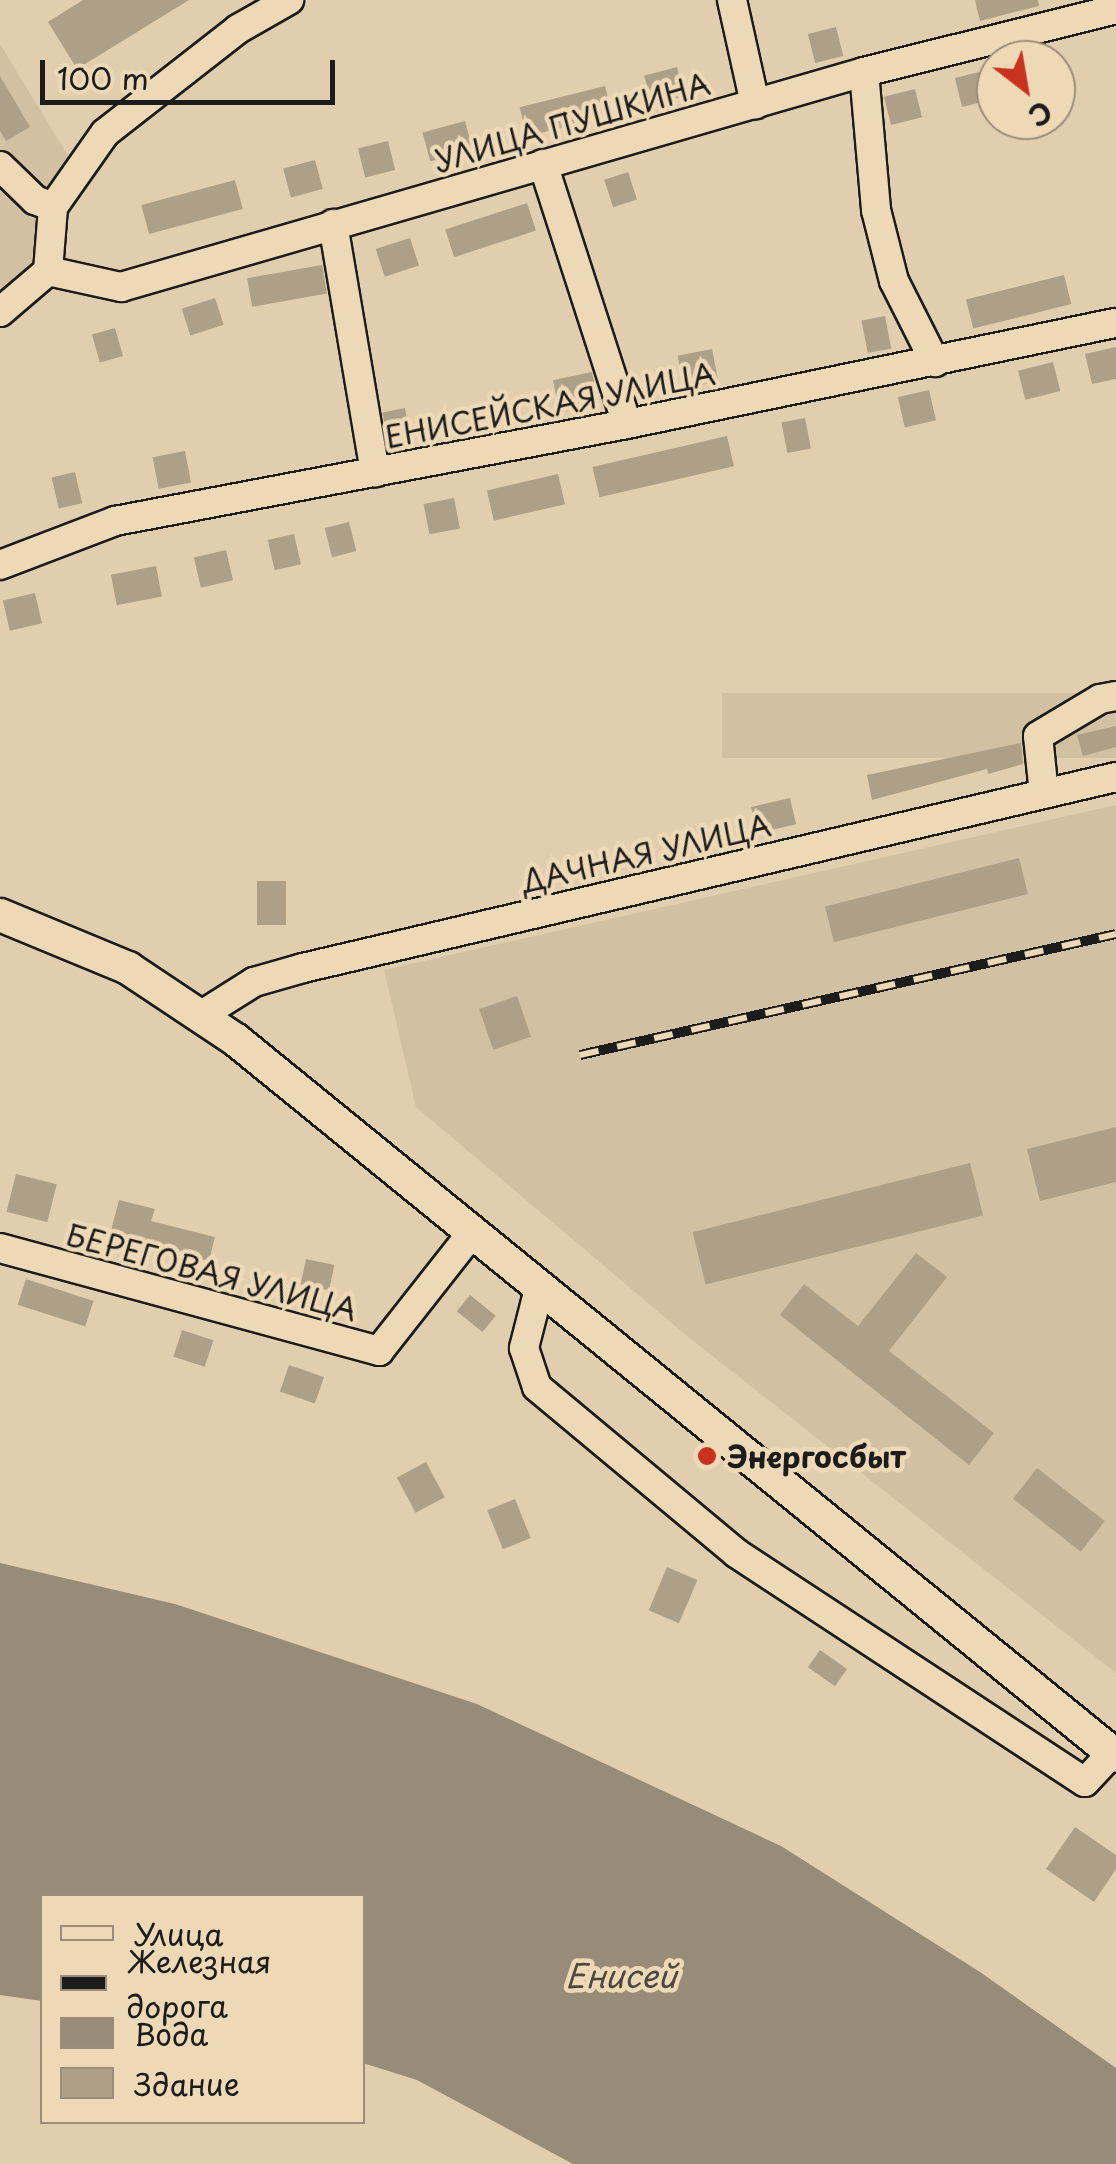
<!DOCTYPE html>
<html>
<head>
<meta charset="utf-8">
<style>
  body { margin:0 }
  #map { position:relative; width:1116px; height:2164px; overflow:hidden; background:#e1ceae; font-family:"Playpen Sans",sans-serif }
  div>[style] { position:absolute }
  .built>* { inset:0; background:#d2c0a2; transform-origin:0 0 }
  .water>* { inset:0; background:#988b77 }
  .building>* { inset:0; background:#ae9f87; transform-origin:0 0 }
  .roads { filter:drop-shadow(2px 0 #1c1c1c) drop-shadow(-2px 0 #1c1c1c) drop-shadow(0 2px #1c1c1c) drop-shadow(0 -2px #1c1c1c) }
  .minor>* { height:28px; margin:-14px; padding:0 14px; transform-origin:14px; border-radius:14px; background:#eed9b7 }
  .major>* { height:32px; margin:-16px; padding:0 16px; transform-origin:16px; border-radius:16px; background:#eed9b7 }
  .rail>* { height:10px; margin-top:-5px; transform-origin:0; background:repeating-linear-gradient(90deg,#eed9b7 0 19px,#1c1c1c 0 38px); box-sizing:border-box; border-block:2px solid #1c1c1c }
  .dots>* { width:28px; height:28px; translate:-50% -50%; box-sizing:border-box; border:5px solid #eed9b7; border-radius:50% }
  span { translate:-50% -50%; white-space:nowrap; text-align:center; line-height:1.15; -webkit-text-stroke:9px #eed9b7; paint-order:stroke }
  .street-label { font-size:30px; color:#1c1c1c }
  .poi-label { font-size:30px; color:#1c1c1c; font-weight:700 }
  .left { translate:0 -50%; text-align:left }
  .water-label { font-size:32px; color:#4e4840; font-style:italic }
  .legend { position:absolute; left:40px; top:1894px; width:325px; height:230px; box-sizing:border-box; background:#eed9b7; border:2px solid #9a8d79; margin:0; padding:12px 18px; list-style:none; font-size:30px; color:#1c1c1c }
  .legend li { display:flex; align-items:center; gap:20px; height:50px }
  .legend b { width:50px; border:2px solid #9a8d79 }
  .north { position:absolute; left:976px; top:40px; width:100px; height:100px; box-sizing:border-box; background:#eed9b7; border:2px solid #9a8d79; border-radius:50%; rotate:149deg; font-size:28px; font-weight:700; line-height:40px; text-align:center; color:#1c1c1c }
  .north::after { content:''; display:block; margin:auto; width:35px; height:45px; background:#c8321e; clip-path:polygon(50% 0,100% 100%,50% 72%,0 100%) }
  .scale { position:absolute; left:40px; top:60px; width:295px; height:45px; box-sizing:border-box; border:5px solid #1c1c1c; border-top:0; padding-left:12px; font-size:30px; line-height:35px; white-space:nowrap; color:#1c1c1c; -webkit-text-stroke:8px #eed9b7; paint-order:stroke }
</style>
</head>
<body>
<div id="map">
  <div class="built">
    <div style="clip-path:polygon(0 44px,70px 159px,41px 266px,0 298px)"></div>
    <div style="left:1116px;top:693px;width:65px;height:394px;rotate:90deg"></div>
    <div style="clip-path:polygon(1116px 805px,1116px 1673px,687px 1336px,416px 1107px,384px 970px)"></div>
  </div>
  <div class="water">
    <div style="clip-path:polygon(0 1563px,175px 1604px,477px 1704px,781px 1846px,980px 1972px,1116px 2068px,1116px 2164px,573px 2164px,417px 2080px,363px 2063px,362px 1896px,42px 1896px,42px 2001px,0 1995px)"></div>
  </div>
  <div class="building">
    <div style="clip-path:polygon(83px 0,189px 0,77px 69px,48px 22px)"></div>
    <div style="clip-path:polygon(975px 0,1038px 0,1039px 6px,980px 21px)"></div>
    <div style="left:836px;top:27px;width:30px;height:29px;rotate:76deg"></div>
    <div style="left:677px;top:67px;width:30px;height:34px;rotate:75deg"></div>
    <div style="left:983px;top:71px;width:30px;height:29px;rotate:76deg"></div>
    <div style="clip-path:polygon(0 76px,30px 127px,6px 141px,0 131px)"></div>
    <div style="left:605px;top:86px;width:30px;height:88px;rotate:76deg"></div>
    <div style="left:915px;top:89px;width:29px;height:32px;rotate:76deg"></div>
    <div style="left:465px;top:121px;width:30px;height:44px;rotate:75deg"></div>
    <div style="left:388px;top:141px;width:30px;height:31px;rotate:76deg"></div>
    <div style="left:315px;top:160px;width:30px;height:33px;rotate:75deg"></div>
    <div style="left:628px;top:172px;width:29px;height:25px;rotate:72deg"></div>
    <div style="left:235px;top:180px;width:30px;height:97px;rotate:75deg"></div>
    <div style="left:527px;top:203px;width:29px;height:86px;rotate:72deg"></div>
    <div style="left:410px;top:238px;width:29px;height:36px;rotate:72deg"></div>
    <div style="left:322px;top:265px;width:29px;height:76px;rotate:80deg"></div>
    <div style="left:1064px;top:275px;width:30px;height:101px;rotate:76deg"></div>
    <div style="left:215px;top:298px;width:28px;height:35px;rotate:72deg"></div>
    <div style="left:885px;top:316px;width:33px;height:24px;rotate:79deg"></div>
    <div style="left:115px;top:328px;width:29px;height:24px;rotate:74deg"></div>
    <div style="clip-path:polygon(1116px 347px,1116px 379px,1092px 384px,1085px 354px)"></div>
    <div style="left:712px;top:349px;width:33px;height:35px;rotate:79deg"></div>
    <div style="left:1053px;top:362px;width:30px;height:36px;rotate:76deg"></div>
    <div style="left:592px;top:372px;width:33px;height:40px;rotate:78deg"></div>
    <div style="left:929px;top:390px;width:31px;height:32px;rotate:77deg"></div>
    <div style="left:405px;top:408px;width:33px;height:23px;rotate:79deg"></div>
    <div style="left:805px;top:418px;width:31px;height:24px;rotate:79deg"></div>
    <div style="left:727px;top:436px;width:31px;height:138px;rotate:77deg"></div>
    <div style="left:185px;top:451px;width:32px;height:33px;rotate:79deg"></div>
    <div style="left:75px;top:472px;width:32px;height:24px;rotate:77deg"></div>
    <div style="left:558px;top:474px;width:31px;height:73px;rotate:77deg"></div>
    <div style="left:454px;top:498px;width:31px;height:31px;rotate:79deg"></div>
    <div style="left:349px;top:522px;width:30px;height:25px;rotate:76deg"></div>
    <div style="left:294px;top:534px;width:31px;height:27px;rotate:77deg"></div>
    <div style="left:226px;top:550px;width:31px;height:33px;rotate:77deg"></div>
    <div style="left:156px;top:566px;width:31px;height:46px;rotate:79deg"></div>
    <div style="left:35px;top:593px;width:31px;height:33px;rotate:77deg"></div>
    <div style="clip-path:polygon(1116px 726px,1116px 747px,1083px 756px,1077px 735px)"></div>
    <div style="clip-path:polygon(1021px 743px,1023px 764px,988px 774px,987px 769px,872px 800px,867px 775px)"></div>
    <div style="left:790px;top:798px;width:27px;height:40px;rotate:77deg"></div>
    <div style="left:1019px;top:858px;width:37px;height:200px;rotate:76deg"></div>
    <div style="left:257px;top:881px;width:29px;height:44px"></div>
    <div style="left:517px;top:996px;width:43px;height:40px;rotate:71deg"></div>
    <div style="clip-path:polygon(1116px 1127px,1116px 1182px,1040px 1201px,1027px 1149px)"></div>
    <div style="left:970px;top:1163px;width:54px;height:286px;rotate:76deg"></div>
    <div style="left:16px;top:1174px;width:42px;height:39px;rotate:14deg"></div>
    <div style="clip-path:polygon(119px 1200px,155px 1209px,151px 1221px,215px 1237px,209px 1261px,109px 1238px)"></div>
    <div style="clip-path:polygon(916px 1253px,947px 1277px,889px 1351px,994px 1433px,969px 1465px,780px 1315px,804px 1284px,858px 1326px)"></div>
    <div style="left:306px;top:1259px;width:29px;height:26px;rotate:12deg"></div>
    <div style="left:26px;top:1279px;width:71px;height:27px;rotate:18deg"></div>
    <div style="left:470px;top:1295px;width:33px;height:21px;rotate:39deg"></div>
    <div style="left:182px;top:1330px;width:33px;height:28px;rotate:18deg"></div>
    <div style="left:289px;top:1365px;width:37px;height:28px;rotate:19deg"></div>
    <div style="left:426px;top:1462px;width:40px;height:33px;rotate:62deg"></div>
    <div style="left:1037px;top:1468px;width:86px;height:39px;rotate:38deg"></div>
    <div style="left:515px;top:1499px;width:42px;height:30px;rotate:68deg"></div>
    <div style="left:667px;top:1567px;width:33px;height:47px;rotate:23deg"></div>
    <div style="left:820px;top:1650px;width:33px;height:21px;rotate:35deg"></div>
    <div style="clip-path:polygon(1075px 1827px,1116px 1855px,1116px 1869px,1094px 1902px,1046px 1869px)"></div>
  </div>
  <div class="roads">
    <div class="minor">
      <div style="left:732px;top:0;width:107px;rotate:77.5deg"></div>
      <div style="left:864px;top:72px;width:139px;rotate:85deg"></div>
      <div style="left:876px;top:210px;width:73px;rotate:75.8deg"></div>
      <div style="left:894px;top:281px;width:91px;rotate:63.2deg"></div>
      <div style="left:543px;top:164px;width:273px;rotate:72.1deg"></div>
      <div style="left:0;top:166px;width:49px;rotate:44.2deg"></div>
      <div style="left:35px;top:200px;width:19px;rotate:21deg"></div>
      <div style="left:333px;top:224px;width:252px;rotate:80.4deg"></div>
      <div style="left:48px;top:271px;width:75px;rotate:12.4deg"></div>
      <div style="left:121px;top:287px;width:773px;rotate:-16.14deg"></div>
      <div style="left:864px;top:72px;width:260px;rotate:-14deg"></div>
      <div style="left:0;top:312px;width:63px;rotate:-40.5deg"></div>
      <div style="left:48px;top:271px;width:64px;rotate:-85.5deg"></div>
      <div style="left:53px;top:207px;width:90px;rotate:-54.9deg"></div>
      <div style="left:105px;top:133px;width:169px;rotate:-38deg"></div>
      <div style="left:238px;top:29px;width:59px;rotate:-29.6deg"></div>
      <div style="left:0;top:565px;width:123px;rotate:-20.9deg"></div>
      <div style="left:115px;top:521px;width:521px;rotate:-10.73deg"></div>
      <div style="left:627px;top:424px;width:499px;rotate:-11.7deg"></div>
      <div style="left:1044px;top:794px;width:58px;rotate:-95.9deg"></div>
      <div style="left:1038px;top:736px;width:72px;rotate:-30.8deg"></div>
      <div style="left:1100px;top:699px;width:16px;rotate:-11deg"></div>
      <div style="left:200px;top:1016px;width:64px;rotate:-32.2deg"></div>
      <div style="left:254px;top:982px;width:51px;rotate:-15.9deg"></div>
      <div style="left:303px;top:968px;width:835px;rotate:-13.22deg"></div>
      <div style="left:0;top:1248px;width:393px;rotate:15.2deg"></div>
      <div style="left:379px;top:1351px;width:149px;rotate:-51.8deg"></div>
      <div style="left:539px;top:1289px;width:61px;rotate:104.3deg"></div>
      <div style="left:524px;top:1348px;width:41px;rotate:71.6deg"></div>
      <div style="left:537px;top:1387px;width:259px;rotate:39.8deg"></div>
      <div style="left:736px;top:1553px;width:417px;rotate:33.3deg"></div>
      <div style="left:1085px;top:1782px;width:40px;rotate:-47deg"></div>
    </div>
    <div class="major">
      <div style="left:0;top:915px;width:139px;rotate:22.5deg"></div>
      <div style="left:128px;top:968px;width:130px;rotate:33.7deg"></div>
      <div style="left:236px;top:1040px;width:1134px;rotate:39.13deg"></div>
    </div>
  </div>
  <div class="rail">
    <div style="left:580px;top:1055px;width:549px;rotate:-12.72deg"></div>
  </div>
  <div class="dots">
    <div style="left:707px;top:1456px;background:#c8321e"></div>
  </div>
  <div class="street-label">
    <span style="left:572px;top:122px;rotate:-16deg">УЛИЦА ПУШКИНА</span>
    <span style="left:550px;top:405px;rotate:-11deg">ЕНИСЕЙСКАЯ УЛИЦА</span>
    <span style="left:646px;top:853px;rotate:-13deg">ДАЧНАЯ УЛИЦА</span>
    <span style="left:212px;top:1272px;rotate:15deg">БЕРЕГОВАЯ УЛИЦА</span>
  </div>
  <div class="poi-label">
    <span class="left" style="left:727px;top:1456px">Энергосбыт</span>
  </div>
  <div class="water-label">
    <span style="left:621px;top:1975px">Енисей</span>
  </div>
  <ul class="legend">
  <li><b style="height:12px;background:#eed9b7"></b>Улица</li>
  <li><b style="height:12px;background:#1c1c1c"></b>Железная дорога</li>
  <li><b style="height:28px;background:#988b77"></b>Вода</li>
  <li><b style="height:28px;background:#ae9f87"></b>Здание</li>
  </ul>
  <div class="north">С</div>
  <div class="scale">100 m</div>
</div>
</body>
</html>
